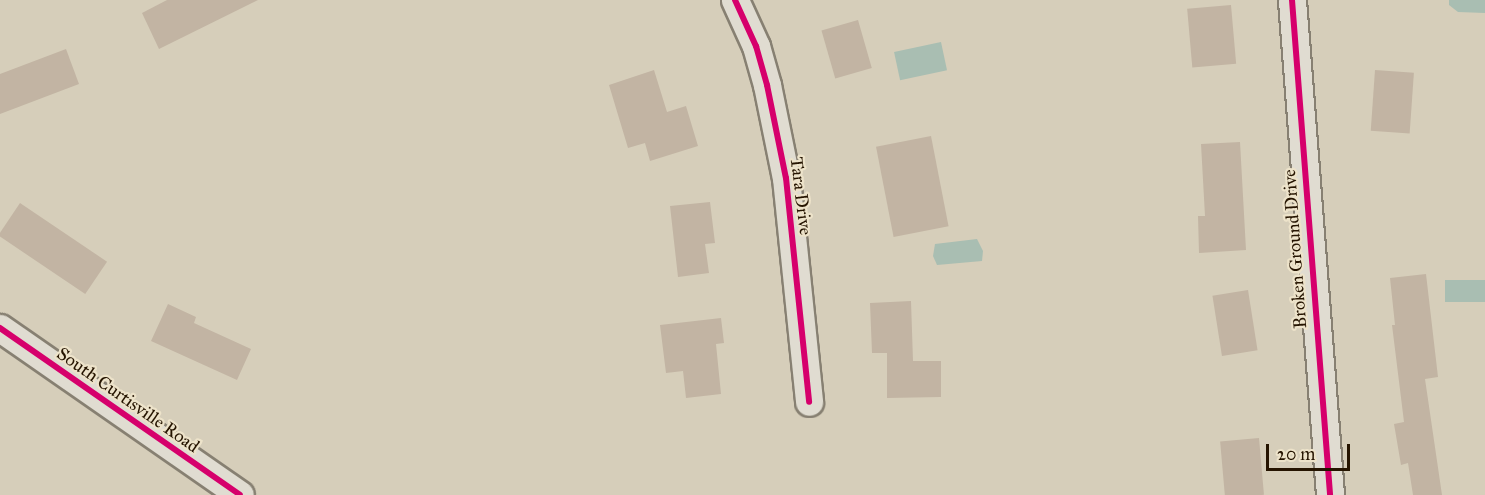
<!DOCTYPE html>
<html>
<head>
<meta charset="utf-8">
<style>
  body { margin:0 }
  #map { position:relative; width:1485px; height:495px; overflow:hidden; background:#d6ceba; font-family:"IM FELL Great Primer",serif }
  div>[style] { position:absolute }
  .water>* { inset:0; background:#a9beb2; transform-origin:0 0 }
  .building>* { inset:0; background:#c2b4a3; transform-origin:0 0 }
  .roads { filter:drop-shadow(2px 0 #878072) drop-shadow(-2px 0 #878072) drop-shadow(0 2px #878072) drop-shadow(0 -2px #878072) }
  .street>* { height:27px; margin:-13.5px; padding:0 13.5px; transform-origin:13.5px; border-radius:13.5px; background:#e0dcd1 }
  .cycleway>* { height:6px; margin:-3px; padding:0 3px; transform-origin:3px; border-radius:3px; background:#d6006c }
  span { translate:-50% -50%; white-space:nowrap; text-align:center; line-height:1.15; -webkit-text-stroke:4.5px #ede3ca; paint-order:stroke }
  .street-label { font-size:18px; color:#251400 }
  .scale { position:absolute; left:1266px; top:444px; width:84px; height:27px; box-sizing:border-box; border:3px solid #251400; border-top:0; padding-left:8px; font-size:18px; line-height:21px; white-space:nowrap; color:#251400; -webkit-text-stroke:4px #ede3ca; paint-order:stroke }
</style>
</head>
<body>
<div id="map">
  <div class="water">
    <div style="clip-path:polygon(1449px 0,1485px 0,1485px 13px,1458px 12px,1449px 5px)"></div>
    <div style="left:941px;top:42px;width:29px;height:48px;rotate:78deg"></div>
    <div style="clip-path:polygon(977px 239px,983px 251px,982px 261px,937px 265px,933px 256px,935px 244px)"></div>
    <div style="left:1485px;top:280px;width:22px;height:40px;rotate:90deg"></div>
  </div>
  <div class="building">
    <div style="clip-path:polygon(167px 0,258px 0,159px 49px,142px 13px)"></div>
    <div style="left:1231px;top:5px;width:59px;height:44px;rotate:85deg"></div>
    <div style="left:858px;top:20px;width:50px;height:38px;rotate:74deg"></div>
    <div style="clip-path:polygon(66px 49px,79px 84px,0 114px,0 74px)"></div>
    <div style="clip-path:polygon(654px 70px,667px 112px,686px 106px,698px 146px,650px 161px,645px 143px,628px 148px,609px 85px)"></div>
    <div style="left:1375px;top:70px;width:39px;height:61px;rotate:4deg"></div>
    <div style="left:931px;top:136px;width:92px;height:56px;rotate:79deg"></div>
    <div style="clip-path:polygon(1240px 142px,1246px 250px,1199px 253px,1198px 216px,1205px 216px,1201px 144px)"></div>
    <div style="clip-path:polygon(710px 202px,715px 243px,705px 244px,709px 273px,678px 277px,670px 206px)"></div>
    <div style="left:20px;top:203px;width:105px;height:39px;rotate:34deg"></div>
    <div style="clip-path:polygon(1426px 274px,1438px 377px,1425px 379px,1442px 495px,1413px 495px,1408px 463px,1401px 465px,1394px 424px,1404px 422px,1392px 325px,1395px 325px,1390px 278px)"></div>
    <div style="left:1248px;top:290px;width:61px;height:36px;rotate:81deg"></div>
    <div style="clip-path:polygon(911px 301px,913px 361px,941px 361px,941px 397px,887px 398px,887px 353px,872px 353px,870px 303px)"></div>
    <div style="clip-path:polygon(168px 304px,196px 317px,194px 323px,251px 349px,237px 380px,151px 341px)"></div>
    <div style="clip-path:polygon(721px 318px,724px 343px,716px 344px,721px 394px,686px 398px,683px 371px,666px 373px,660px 325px)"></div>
    <div style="left:1259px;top:438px;width:57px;height:39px;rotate:85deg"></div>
  </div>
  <div class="roads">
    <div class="street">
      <div style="left:735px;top:0;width:51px;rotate:65.5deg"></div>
      <div style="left:756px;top:46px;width:41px;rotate:74.2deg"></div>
      <div style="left:767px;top:85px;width:95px;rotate:78.5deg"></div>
      <div style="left:786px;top:178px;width:225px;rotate:84.1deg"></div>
      <div style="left:1292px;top:0;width:496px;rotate:85.6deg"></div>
      <div style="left:0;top:328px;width:292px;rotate:34.8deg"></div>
    </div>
  </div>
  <div class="cycleway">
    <div style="left:735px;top:0;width:51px;rotate:65.5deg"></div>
    <div style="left:756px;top:46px;width:41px;rotate:74.2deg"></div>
    <div style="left:767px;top:85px;width:95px;rotate:78.5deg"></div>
    <div style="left:786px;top:178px;width:225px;rotate:84.1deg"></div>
    <div style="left:1292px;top:0;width:496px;rotate:85.6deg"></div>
    <div style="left:0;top:328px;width:292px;rotate:34.8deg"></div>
  </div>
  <div class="street-label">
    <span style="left:801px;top:196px;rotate:83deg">Tara Drive</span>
    <span style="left:1295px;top:249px;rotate:-94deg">Broken Ground Drive</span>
    <span style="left:128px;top:400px;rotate:35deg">South Curtisville Road</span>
  </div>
  <div class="scale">20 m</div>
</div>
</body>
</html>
